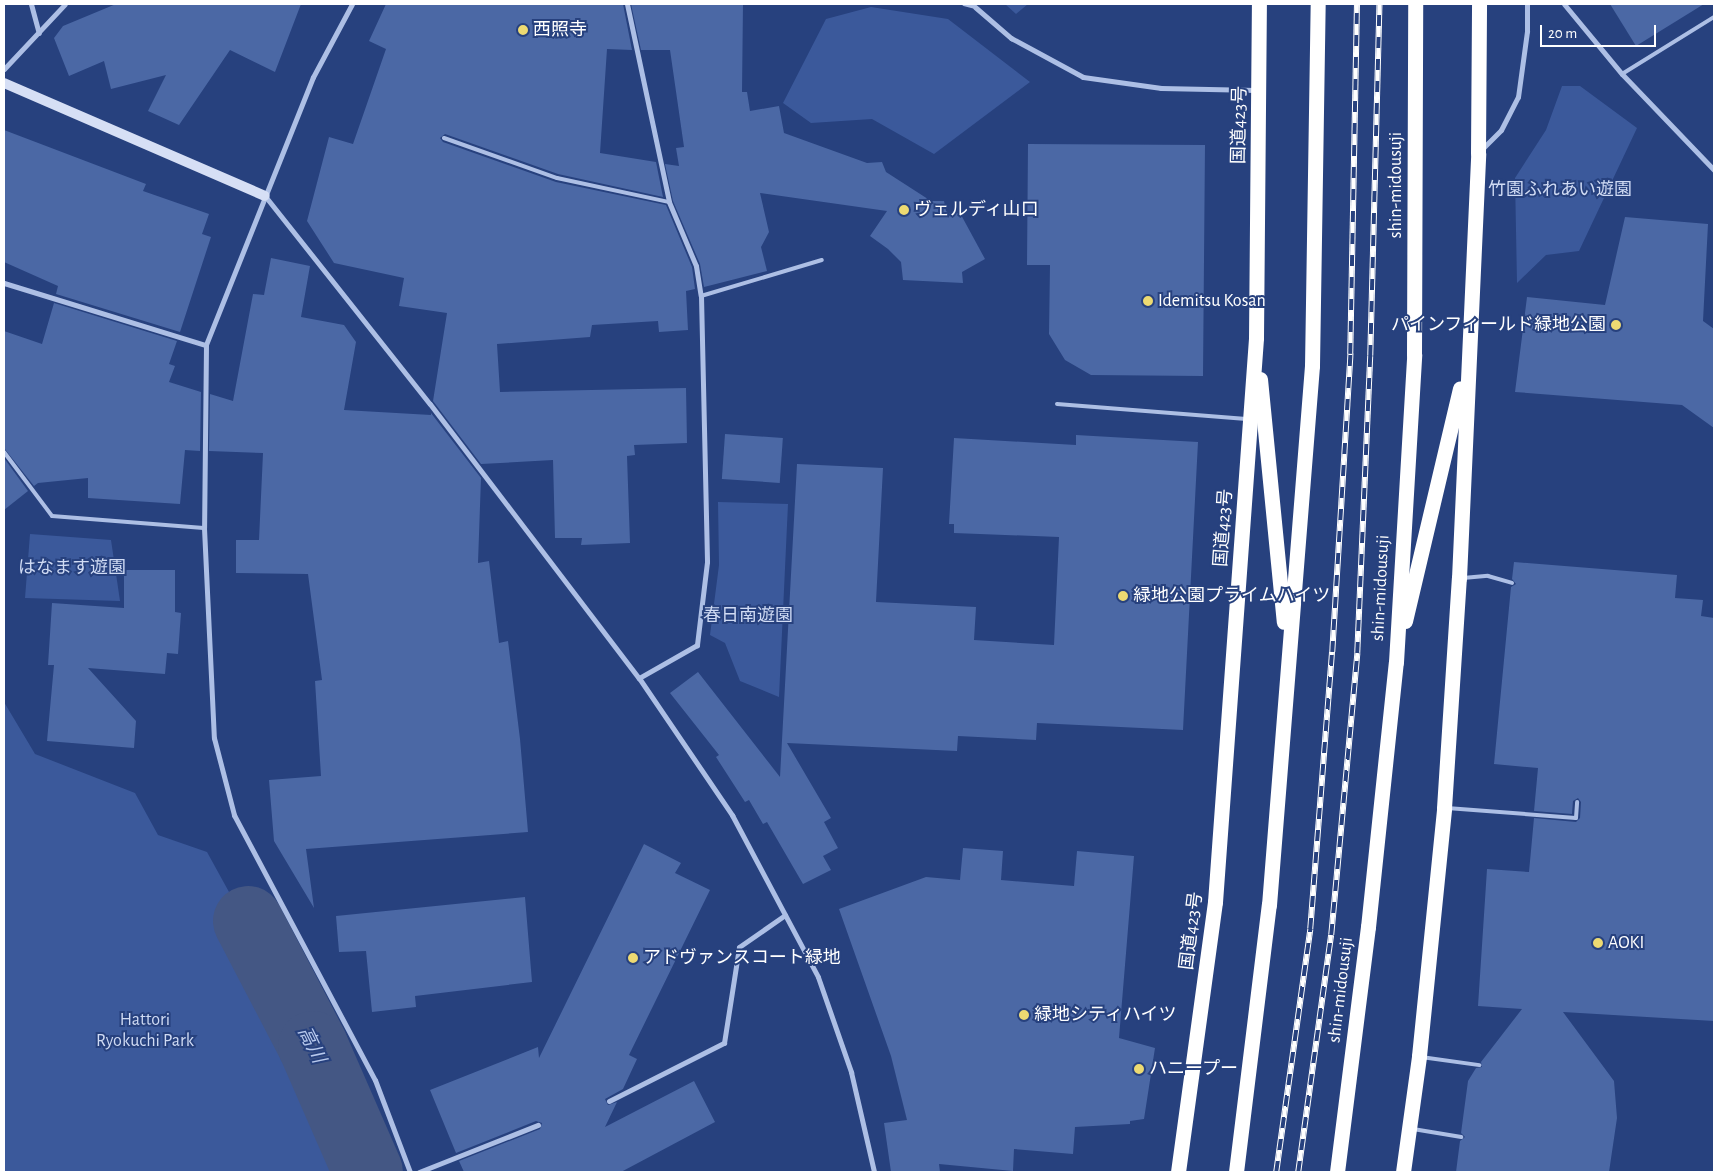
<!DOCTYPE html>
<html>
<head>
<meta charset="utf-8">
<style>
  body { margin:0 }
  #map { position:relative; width:1718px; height:1176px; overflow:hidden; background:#27417e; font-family:"Alegreya Sans","Noto Sans JP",sans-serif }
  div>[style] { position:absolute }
  .green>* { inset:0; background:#3b599b }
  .river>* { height:70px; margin:-35px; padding:0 35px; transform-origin:35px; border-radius:35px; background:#445784 }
  .building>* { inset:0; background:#4b68a5; transform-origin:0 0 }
  .lane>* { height:4px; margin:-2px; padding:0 2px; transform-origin:2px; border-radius:2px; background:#adbfe5 }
  .street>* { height:5px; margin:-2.5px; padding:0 2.5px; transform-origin:2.5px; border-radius:2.5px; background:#adbfe5 }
  .secondary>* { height:10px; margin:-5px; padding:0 5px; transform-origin:5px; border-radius:5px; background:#d6dff5 }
  .highway>* { height:15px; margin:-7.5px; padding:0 7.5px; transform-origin:7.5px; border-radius:7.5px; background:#fff }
  .rail>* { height:5.5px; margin-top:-2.75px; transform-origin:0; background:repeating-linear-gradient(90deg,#27417e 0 11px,#fff 0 22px); box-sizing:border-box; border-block:1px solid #fff }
  .dots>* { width:14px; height:14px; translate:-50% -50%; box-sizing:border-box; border:2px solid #27417e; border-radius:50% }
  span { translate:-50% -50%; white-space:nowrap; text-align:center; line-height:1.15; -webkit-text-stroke:4px #27417e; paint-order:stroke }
  .poi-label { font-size:18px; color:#fff }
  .left { translate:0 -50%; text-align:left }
  .right { translate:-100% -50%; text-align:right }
  .street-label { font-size:18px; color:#fff }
  .park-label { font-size:18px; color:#d0dbf4 }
  .water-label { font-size:19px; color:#b8c9ed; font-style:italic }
  .frame { position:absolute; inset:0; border:5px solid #fff; pointer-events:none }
  .scale { position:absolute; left:1540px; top:25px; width:116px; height:22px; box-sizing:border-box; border:2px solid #fff; border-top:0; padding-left:6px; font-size:15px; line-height:18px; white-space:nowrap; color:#fff; -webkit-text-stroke:4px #27417e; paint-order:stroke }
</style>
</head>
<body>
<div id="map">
  <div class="green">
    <div style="clip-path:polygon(1005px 4px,1028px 4px,1016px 14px)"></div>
    <div style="clip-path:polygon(871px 7px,948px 19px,1030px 82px,934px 154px,872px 119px,811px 123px,783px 103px,826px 19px)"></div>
    <div style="clip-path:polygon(1562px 86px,1580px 86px,1637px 128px,1579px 251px,1546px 255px,1517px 283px,1515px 178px,1546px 130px)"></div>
    <div style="clip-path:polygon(718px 502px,788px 504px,779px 697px,740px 681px,725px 643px,710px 635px,719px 565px)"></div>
    <div style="clip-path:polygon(30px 534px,111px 540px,120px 601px,25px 598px)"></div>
    <div style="clip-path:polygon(4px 702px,35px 754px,135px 793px,158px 835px,207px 852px,383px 1172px,4px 1172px)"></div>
  </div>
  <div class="river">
    <div style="left:248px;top:921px;width:141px;rotate:62.5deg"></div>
    <div style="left:313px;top:1046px;width:137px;rotate:66.4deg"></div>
  </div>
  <div class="building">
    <div style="clip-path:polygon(116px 4px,301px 4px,275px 72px,230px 50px,179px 125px,148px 111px,166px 75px,111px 89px,104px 61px,69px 76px,54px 38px,63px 26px)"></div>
    <div style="clip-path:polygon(386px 4px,623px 4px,632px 50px,607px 49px,600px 153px,656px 162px,663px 197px,558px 174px,445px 134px,440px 138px,443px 142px,556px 182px,666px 205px,692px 267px,695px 289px,686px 291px,688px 330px,659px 332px,658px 321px,592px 325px,590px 337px,497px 344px,500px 392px,686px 388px,687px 443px,634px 445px,635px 455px,627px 456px,630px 543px,581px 545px,582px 538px,555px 538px,553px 460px,481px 464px,433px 401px,447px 313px,399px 306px,404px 278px,334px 263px,307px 221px,329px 137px,353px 144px,386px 49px,369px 41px)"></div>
    <div style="clip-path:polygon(631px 4px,743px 4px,742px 92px,747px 92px,750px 111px,779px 106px,784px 133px,867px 163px,882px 162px,886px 172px,931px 201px,944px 201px,946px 211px,949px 213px,960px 213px,985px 259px,962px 272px,963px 283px,903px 280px,901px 262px,888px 249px,870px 236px,887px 211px,760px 193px,769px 232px,761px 247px,767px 271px,704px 287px,700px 264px,673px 201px,665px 164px,679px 166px,676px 148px,684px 147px,670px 50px,641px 50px)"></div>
    <div style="clip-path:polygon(1610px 4px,1704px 4px,1636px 46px)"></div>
    <div style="clip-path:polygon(4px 130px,146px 184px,143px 191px,209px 214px,202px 234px,211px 237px,180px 332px,56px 294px,58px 286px,4px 262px)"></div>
    <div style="clip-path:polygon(1028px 144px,1205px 145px,1203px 376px,1091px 375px,1065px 360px,1049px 334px,1050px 265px,1027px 265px)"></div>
    <div style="clip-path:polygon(1625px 217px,1708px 224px,1703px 321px,1714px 329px,1714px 428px,1682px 405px,1515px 392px,1527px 297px,1605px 305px)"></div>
    <div style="clip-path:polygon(271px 258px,310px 266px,301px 317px,344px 325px,356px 342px,344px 410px,431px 415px,431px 413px,481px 478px,478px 563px,489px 561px,499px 643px,508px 641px,520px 739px,528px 832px,306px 849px,314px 908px,274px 841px,269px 780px,321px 776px,315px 681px,322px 680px,308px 574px,236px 573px,236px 540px,259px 540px,263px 453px,209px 451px,210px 394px,233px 401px,253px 294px,264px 295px)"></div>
    <div style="clip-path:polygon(54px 303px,177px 341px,169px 364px,175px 366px,169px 382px,201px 392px,200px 451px,185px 450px,180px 504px,88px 498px,88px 478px,38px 483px,34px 486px,4px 448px,4px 331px,42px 344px)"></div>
    <div style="left:725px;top:434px;width:58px;height:45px;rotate:4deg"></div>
    <div style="clip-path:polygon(1076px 435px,1198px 442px,1183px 730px,1037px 723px,1036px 740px,958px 736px,957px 751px,787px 743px,831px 818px,824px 822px,838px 848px,823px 856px,831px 870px,803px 884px,767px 822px,763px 824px,749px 800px,745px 802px,716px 757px,719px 755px,670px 693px,698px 672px,780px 777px,797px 464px,883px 468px,876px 602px,976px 607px,974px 640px,1054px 645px,1059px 537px,954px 533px,954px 524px,949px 524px,954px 438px,1076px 445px)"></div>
    <div style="clip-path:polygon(4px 458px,28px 491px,4px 510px)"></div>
    <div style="clip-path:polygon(1514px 562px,1677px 575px,1675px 598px,1703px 600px,1701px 616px,1714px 618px,1714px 1021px,1563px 1012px,1614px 1081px,1617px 1118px,1609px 1172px,1456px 1172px,1460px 1141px,1465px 1137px,1461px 1133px,1468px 1081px,1476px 1068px,1482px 1067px,1481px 1062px,1522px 1009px,1478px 1006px,1487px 869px,1529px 872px,1534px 818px,1576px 822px,1580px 818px,1581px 802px,1578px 798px,1573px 801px,1572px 814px,1534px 811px,1538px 768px,1494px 764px,1511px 587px,1516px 584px,1512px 579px)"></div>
    <div style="clip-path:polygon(124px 570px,175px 570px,175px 612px,181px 613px,178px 654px,167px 653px,165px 674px,88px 668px,136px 721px,134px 748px,47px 741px,54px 665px,48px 665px,52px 603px,124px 608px)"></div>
    <div style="clip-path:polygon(644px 844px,681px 863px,675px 873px,710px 890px,629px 1055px,637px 1059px,623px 1089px,605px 1099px,608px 1105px,617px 1102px,605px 1127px,694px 1081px,715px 1122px,621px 1172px,464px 1172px,459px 1161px,540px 1129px,542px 1123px,536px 1121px,456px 1153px,430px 1090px,538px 1047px,539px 1058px)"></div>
    <div style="clip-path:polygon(963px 848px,1003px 851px,1001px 880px,1074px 886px,1077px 851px,1134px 856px,1119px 1038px,1155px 1048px,1144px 1119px,1130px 1121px,1130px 1124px,1075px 1127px,1073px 1154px,1014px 1149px,1013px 1171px,939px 1164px,940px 1172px,891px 1172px,884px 1123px,907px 1120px,891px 1056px,839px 909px,926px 877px,960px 880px)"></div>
    <div style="clip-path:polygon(525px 897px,532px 982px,415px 996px,416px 1007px,372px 1012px,366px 951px,339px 952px,336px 916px)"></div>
  </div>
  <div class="lane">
    <div style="left:964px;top:4px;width:11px;rotate:15deg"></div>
    <div style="left:1622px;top:74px;width:108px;rotate:-31.8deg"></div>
    <div style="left:444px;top:138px;width:120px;rotate:19.5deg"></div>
    <div style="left:557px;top:178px;width:115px;rotate:12.1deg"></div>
    <div style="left:701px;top:296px;width:126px;rotate:-16.6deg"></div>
    <div style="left:1057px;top:404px;width:190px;rotate:4.5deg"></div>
    <div style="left:4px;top:452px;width:80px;rotate:53.1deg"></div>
    <div style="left:52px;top:516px;width:152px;rotate:4.5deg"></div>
    <div style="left:1463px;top:578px;width:25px;rotate:-5deg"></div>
    <div style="left:1488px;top:576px;width:25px;rotate:16deg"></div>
    <div style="left:1447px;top:808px;width:129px;rotate:4.4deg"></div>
    <div style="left:1576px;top:818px;width:16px;rotate:-86deg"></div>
    <div style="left:1421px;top:1057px;width:59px;rotate:7.9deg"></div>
    <div style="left:1413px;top:1129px;width:49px;rotate:9.5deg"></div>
  </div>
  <div class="street">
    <div style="left:31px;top:4px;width:30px;rotate:75deg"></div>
    <div style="left:352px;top:4px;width:83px;rotate:118.1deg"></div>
    <div style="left:313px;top:77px;width:289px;rotate:111.8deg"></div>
    <div style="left:206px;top:345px;width:183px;rotate:90.6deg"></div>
    <div style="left:204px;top:528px;width:210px;rotate:87.3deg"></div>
    <div style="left:214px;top:738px;width:80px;rotate:75.4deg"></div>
    <div style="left:234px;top:815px;width:300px;rotate:62deg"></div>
    <div style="left:375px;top:1080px;width:98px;rotate:69.2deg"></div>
    <div style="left:627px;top:4px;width:202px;rotate:78deg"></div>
    <div style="left:669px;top:202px;width:69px;rotate:67.1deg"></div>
    <div style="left:696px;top:266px;width:30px;rotate:81deg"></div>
    <div style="left:701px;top:296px;width:266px;rotate:88.7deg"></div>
    <div style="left:707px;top:562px;width:84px;rotate:96.9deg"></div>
    <div style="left:697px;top:645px;width:67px;rotate:150.4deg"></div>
    <div style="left:1564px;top:4px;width:91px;rotate:50.4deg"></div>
    <div style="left:1622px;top:74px;width:133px;rotate:46.2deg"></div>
    <div style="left:975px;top:7px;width:48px;rotate:40.7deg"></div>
    <div style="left:1011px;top:38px;width:82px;rotate:28.4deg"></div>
    <div style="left:1083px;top:77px;width:79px;rotate:8deg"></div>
    <div style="left:1161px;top:88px;width:95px;rotate:1.2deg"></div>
    <div style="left:4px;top:69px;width:89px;rotate:-46.8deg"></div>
    <div style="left:1481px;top:150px;width:28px;rotate:-45deg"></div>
    <div style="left:1501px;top:130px;width:37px;rotate:-63deg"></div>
    <div style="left:1518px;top:97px;width:67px;rotate:-82.2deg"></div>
    <div style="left:1527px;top:31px;width:27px;rotate:-90deg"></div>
    <div style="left:265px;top:196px;width:265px;rotate:51.6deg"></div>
    <div style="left:430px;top:404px;width:345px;rotate:52.7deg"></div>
    <div style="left:639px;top:678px;width:166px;rotate:55.8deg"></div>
    <div style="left:732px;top:815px;width:183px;rotate:62deg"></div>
    <div style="left:818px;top:977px;width:101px;rotate:70.8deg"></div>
    <div style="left:851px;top:1072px;width:103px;rotate:77deg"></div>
    <div style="left:4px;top:283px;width:211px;rotate:17.1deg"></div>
    <div style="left:609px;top:1101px;width:129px;rotate:-26.8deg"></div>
    <div style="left:724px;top:1043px;width:97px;rotate:-81.1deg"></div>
    <div style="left:739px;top:947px;width:56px;rotate:-34.8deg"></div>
    <div style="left:419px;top:1172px;width:128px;rotate:-21.6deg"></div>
  </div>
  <div class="secondary">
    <div style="left:4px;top:83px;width:284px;rotate:23.4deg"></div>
  </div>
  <div class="highway">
    <div style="left:1260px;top:379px;width:244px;rotate:84.4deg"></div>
    <div style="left:1405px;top:621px;width:239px;rotate:-76.7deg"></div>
    <div style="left:1178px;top:1172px;width:273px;rotate:-82.2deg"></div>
    <div style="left:1215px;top:902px;width:565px;rotate:-85.84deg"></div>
    <div style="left:1256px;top:338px;width:334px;rotate:-89.5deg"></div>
    <div style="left:1236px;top:1172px;width:269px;rotate:-83deg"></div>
    <div style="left:1269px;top:905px;width:541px;rotate:-85.44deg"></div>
    <div style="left:1312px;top:366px;width:362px;rotate:-89.1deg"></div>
    <div style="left:1337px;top:1172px;width:247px;rotate:-82.8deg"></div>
    <div style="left:1368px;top:927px;width:266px;rotate:-84deg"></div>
    <div style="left:1396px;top:662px;width:308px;rotate:-86.6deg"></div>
    <div style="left:1414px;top:355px;width:351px;rotate:-89.8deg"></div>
    <div style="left:1403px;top:1172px;width:117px;rotate:-82.1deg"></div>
    <div style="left:1419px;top:1056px;width:249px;rotate:-84.2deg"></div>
    <div style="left:1444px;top:808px;width:230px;rotate:-86.3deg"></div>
    <div style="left:1459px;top:578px;width:425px;rotate:-87.4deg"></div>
    <div style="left:1478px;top:153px;width:149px;rotate:-89.6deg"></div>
  </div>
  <div class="rail">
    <div style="left:1276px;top:1172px;width:245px;rotate:-82deg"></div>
    <div style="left:1310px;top:929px;width:278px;rotate:-85.5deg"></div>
    <div style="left:1332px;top:652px;width:299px;rotate:-86.5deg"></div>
    <div style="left:1350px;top:354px;width:350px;rotate:-88.9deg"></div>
    <div style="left:1298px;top:1172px;width:239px;rotate:-82.1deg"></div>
    <div style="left:1331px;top:935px;width:283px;rotate:-84.7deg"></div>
    <div style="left:1357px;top:653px;width:297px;rotate:-87.5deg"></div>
    <div style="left:1370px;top:356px;width:352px;rotate:-88.5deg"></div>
  </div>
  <div class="dots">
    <div style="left:523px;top:30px;background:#edda72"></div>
    <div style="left:904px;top:210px;background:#edda72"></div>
    <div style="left:1148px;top:301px;background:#edda72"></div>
    <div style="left:1616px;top:325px;background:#edda72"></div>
    <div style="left:1123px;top:596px;background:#edda72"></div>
    <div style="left:1598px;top:943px;background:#edda72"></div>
    <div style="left:633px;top:958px;background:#edda72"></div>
    <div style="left:1024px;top:1015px;background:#edda72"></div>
    <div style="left:1139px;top:1069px;background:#edda72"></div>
  </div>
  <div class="poi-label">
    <span class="left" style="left:533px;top:30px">西照寺</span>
    <span class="left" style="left:914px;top:210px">ヴェルディ山口</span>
    <span class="left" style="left:1158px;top:301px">Idemitsu Kosan</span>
    <span class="right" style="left:1606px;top:325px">パインフィールド緑地公園</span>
    <span class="left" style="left:1133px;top:596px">緑地公園プライムハイツ</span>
    <span class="left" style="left:1608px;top:943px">AOKI</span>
    <span class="left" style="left:643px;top:958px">アドヴァンスコート緑地</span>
    <span class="left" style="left:1034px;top:1015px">緑地シティハイツ</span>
    <span class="left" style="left:1149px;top:1069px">ハニープー</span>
  </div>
  <div class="street-label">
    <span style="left:1240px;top:125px;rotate:-89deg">国道423号</span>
    <span style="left:1396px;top:185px;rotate:-90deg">shin-midousuji</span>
    <span style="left:1224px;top:528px;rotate:-86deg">国道423号</span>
    <span style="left:1381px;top:588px;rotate:-87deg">shin-midousuji</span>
    <span style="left:1192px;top:931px;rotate:-83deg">国道423号</span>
    <span style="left:1341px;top:990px;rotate:-83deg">shin-midousuji</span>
  </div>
  <div class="park-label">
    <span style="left:1560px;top:190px">竹園ふれあい遊園</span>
    <span style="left:72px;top:568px">はなます遊園</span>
    <span style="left:748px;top:616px">春日南遊園</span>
    <span style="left:145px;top:1031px">Hattori<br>Ryokuchi Park</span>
  </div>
  <div class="water-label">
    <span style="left:311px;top:1045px;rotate:64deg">高川</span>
  </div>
  <div class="frame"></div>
  <div class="scale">20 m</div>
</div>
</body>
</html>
